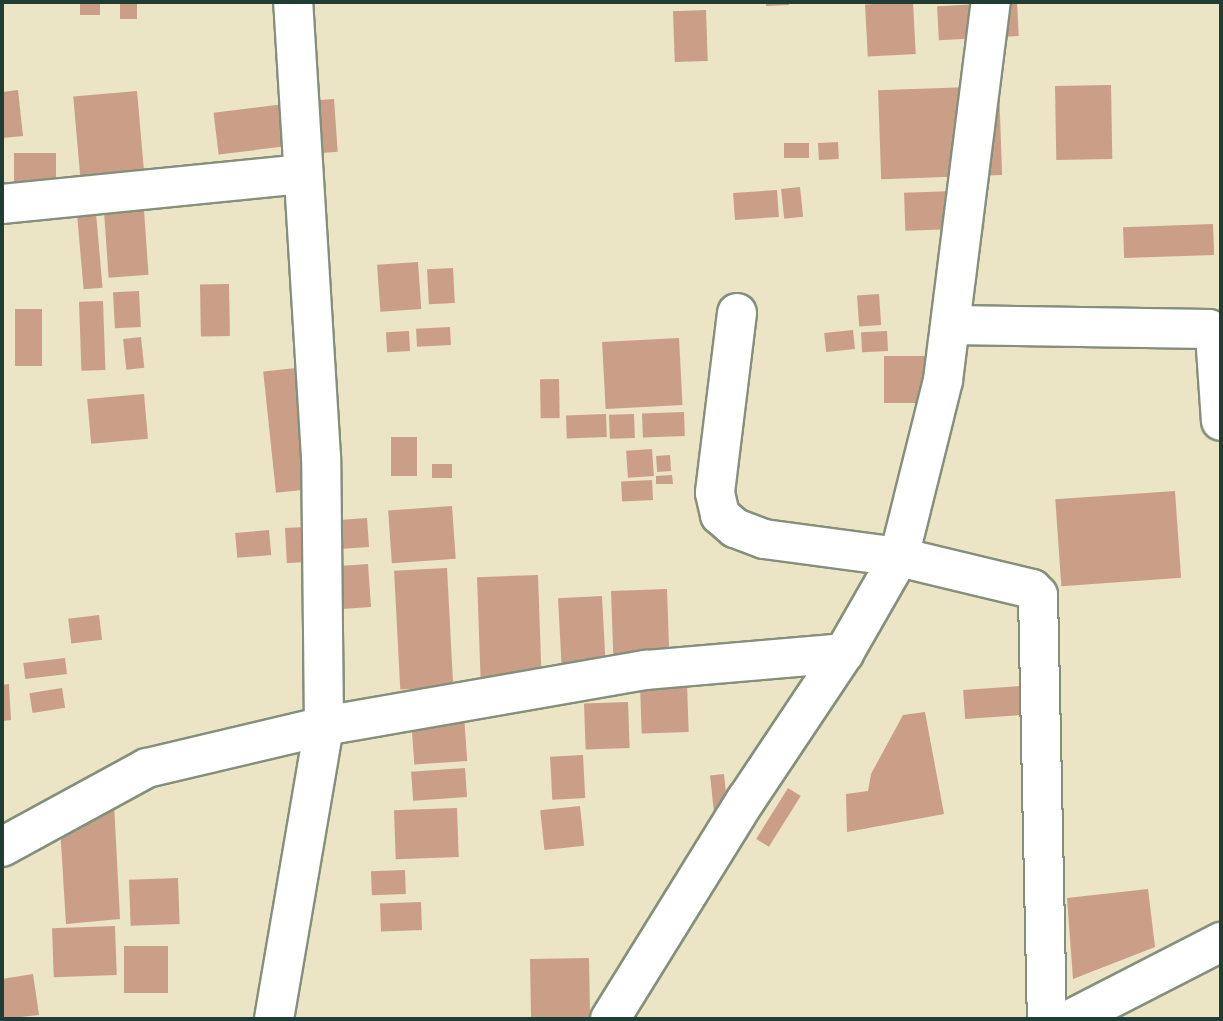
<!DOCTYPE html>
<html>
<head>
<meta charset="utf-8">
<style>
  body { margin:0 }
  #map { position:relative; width:1223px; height:1021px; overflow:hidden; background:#ebe4c5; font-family:Dekko,sans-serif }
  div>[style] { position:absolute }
  .building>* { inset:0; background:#cb9e88; transform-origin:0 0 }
  .roads { filter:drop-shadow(2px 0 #85907c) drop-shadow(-2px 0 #85907c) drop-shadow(0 2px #85907c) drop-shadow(0 -2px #85907c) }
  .minor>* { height:38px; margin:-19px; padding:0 19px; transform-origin:19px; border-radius:19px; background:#fff }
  span { translate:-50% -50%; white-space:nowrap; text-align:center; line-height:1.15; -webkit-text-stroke:6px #f6f6f2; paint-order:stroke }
  .frame { position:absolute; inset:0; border:4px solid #1f3d34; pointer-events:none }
</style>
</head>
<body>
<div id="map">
  <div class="building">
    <div style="left:80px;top:2px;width:20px;height:13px"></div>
    <div style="left:120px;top:2px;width:17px;height:17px"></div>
    <div style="clip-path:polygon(766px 2px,789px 2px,789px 5px,766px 6px)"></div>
    <div style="left:913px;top:2px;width:52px;height:48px;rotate:87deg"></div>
    <div style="left:1017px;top:2px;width:34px;height:80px;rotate:87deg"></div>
    <div style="left:706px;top:10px;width:51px;height:33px;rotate:88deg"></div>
    <div style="left:1111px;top:85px;width:74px;height:56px;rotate:89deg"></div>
    <div style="left:999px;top:86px;width:89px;height:121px;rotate:88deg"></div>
    <div style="clip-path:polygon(18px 90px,23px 136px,2px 138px,2px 92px)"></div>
    <div style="left:137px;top:91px;width:85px;height:64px;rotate:85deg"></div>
    <div style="left:334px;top:99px;width:53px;height:33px;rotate:86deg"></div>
    <div style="left:285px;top:104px;width:42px;height:72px;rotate:83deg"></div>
    <div style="left:838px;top:142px;width:17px;height:20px;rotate:87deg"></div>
    <div style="left:809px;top:143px;width:15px;height:25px;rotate:90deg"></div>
    <div style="left:56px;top:153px;width:35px;height:42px;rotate:90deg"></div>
    <div style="left:800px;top:187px;width:30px;height:19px;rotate:84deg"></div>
    <div style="left:777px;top:190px;width:27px;height:44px;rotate:86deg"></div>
    <div style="left:983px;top:190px;width:38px;height:79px;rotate:88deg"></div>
    <div style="left:144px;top:210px;width:65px;height:40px;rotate:86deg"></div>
    <div style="left:96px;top:213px;width:75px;height:19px;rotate:85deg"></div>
    <div style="left:1213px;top:224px;width:31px;height:90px;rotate:88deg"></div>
    <div style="left:418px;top:262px;width:47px;height:41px;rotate:86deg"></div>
    <div style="left:453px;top:268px;width:35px;height:26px;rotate:87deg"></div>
    <div style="left:229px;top:284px;width:52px;height:29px;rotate:89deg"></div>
    <div style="left:139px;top:291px;width:36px;height:26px;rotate:87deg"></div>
    <div style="left:879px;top:294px;width:31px;height:22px;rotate:86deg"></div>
    <div style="left:103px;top:301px;width:69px;height:24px;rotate:88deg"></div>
    <div style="left:15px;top:309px;width:27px;height:57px"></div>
    <div style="left:450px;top:327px;width:18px;height:34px;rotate:87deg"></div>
    <div style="left:853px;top:330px;width:19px;height:29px;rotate:84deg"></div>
    <div style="left:409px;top:331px;width:20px;height:23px;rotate:87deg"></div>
    <div style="left:887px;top:331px;width:20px;height:26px;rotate:87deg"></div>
    <div style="left:141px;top:337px;width:31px;height:18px;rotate:84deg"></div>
    <div style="left:679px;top:338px;width:67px;height:77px;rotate:87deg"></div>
    <div style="left:884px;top:356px;width:59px;height:47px"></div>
    <div style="left:306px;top:367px;width:122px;height:43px;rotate:84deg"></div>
    <div style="left:559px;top:379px;width:39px;height:19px;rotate:89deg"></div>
    <div style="left:144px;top:394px;width:45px;height:57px;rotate:85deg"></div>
    <div style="left:684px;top:412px;width:24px;height:42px;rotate:88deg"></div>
    <div style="left:606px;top:414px;width:23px;height:40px;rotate:88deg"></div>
    <div style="left:634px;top:414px;width:24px;height:25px;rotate:88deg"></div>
    <div style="left:391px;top:437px;width:26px;height:39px"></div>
    <div style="left:652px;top:449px;width:27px;height:26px;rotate:86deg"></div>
    <div style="left:670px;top:455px;width:16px;height:14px;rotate:86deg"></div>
    <div style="left:432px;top:464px;width:20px;height:14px"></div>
    <div style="clip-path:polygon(672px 475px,673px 484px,656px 484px,656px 476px)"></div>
    <div style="left:652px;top:480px;width:20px;height:31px;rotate:87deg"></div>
    <div style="left:1175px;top:491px;width:87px;height:120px;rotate:86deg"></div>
    <div style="left:452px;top:506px;width:53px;height:64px;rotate:86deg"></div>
    <div style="left:367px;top:518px;width:29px;height:45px;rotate:86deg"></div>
    <div style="left:306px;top:527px;width:35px;height:21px;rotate:87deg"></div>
    <div style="left:269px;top:530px;width:25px;height:34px;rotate:85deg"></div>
    <div style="left:368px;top:564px;width:43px;height:47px;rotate:86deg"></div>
    <div style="left:447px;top:568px;width:119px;height:53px;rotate:87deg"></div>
    <div style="left:538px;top:575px;width:105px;height:61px;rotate:88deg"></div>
    <div style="left:667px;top:589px;width:72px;height:56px;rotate:88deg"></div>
    <div style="left:602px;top:596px;width:70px;height:44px;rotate:87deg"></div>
    <div style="left:99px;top:615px;width:25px;height:31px;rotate:83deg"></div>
    <div style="left:65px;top:658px;width:16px;height:42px;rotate:83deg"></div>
    <div style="clip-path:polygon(9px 684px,11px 720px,2px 721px,2px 685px)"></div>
    <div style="left:687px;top:684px;width:48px;height:47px;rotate:88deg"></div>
    <div style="left:1020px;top:686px;width:29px;height:57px;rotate:86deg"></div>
    <div style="left:62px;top:688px;width:20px;height:33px;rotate:81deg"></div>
    <div style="left:628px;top:702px;width:46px;height:44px;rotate:88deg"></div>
    <div style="clip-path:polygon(925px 712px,944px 814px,847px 832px,846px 794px,868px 791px,871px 774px,903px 715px)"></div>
    <div style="left:464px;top:715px;width:46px;height:53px;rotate:86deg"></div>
    <div style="left:583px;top:755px;width:43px;height:33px;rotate:87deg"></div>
    <div style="left:465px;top:768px;width:29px;height:54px;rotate:86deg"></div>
    <div style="left:724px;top:774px;width:39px;height:14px;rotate:84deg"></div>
    <div style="left:788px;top:788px;width:15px;height:60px;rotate:32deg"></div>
    <div style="clip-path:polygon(114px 804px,120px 919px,66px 924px,60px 827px)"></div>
    <div style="left:580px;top:806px;width:40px;height:40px;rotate:84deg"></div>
    <div style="left:457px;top:808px;width:49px;height:63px;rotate:88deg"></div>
    <div style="left:405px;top:870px;width:24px;height:34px;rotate:88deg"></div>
    <div style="left:178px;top:878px;width:46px;height:49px;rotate:88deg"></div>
    <div style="clip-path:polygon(1148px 889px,1155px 947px,1073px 979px,1067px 898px)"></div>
    <div style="left:421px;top:902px;width:28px;height:41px;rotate:88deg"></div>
    <div style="left:115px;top:926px;width:49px;height:63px;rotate:88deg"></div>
    <div style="left:124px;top:946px;width:44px;height:47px"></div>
    <div style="left:589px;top:958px;width:61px;height:59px;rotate:89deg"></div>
    <div style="clip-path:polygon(33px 974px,39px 1015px,2px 1019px,2px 979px)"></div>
  </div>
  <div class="roads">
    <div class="minor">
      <div style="left:2px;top:204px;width:302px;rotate:-5.7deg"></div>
      <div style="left:737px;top:313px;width:181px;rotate:97deg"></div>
      <div style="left:715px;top:493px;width:23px;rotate:77deg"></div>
      <div style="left:720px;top:515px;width:20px;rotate:41deg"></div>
      <div style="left:735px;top:528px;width:31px;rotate:21deg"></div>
      <div style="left:764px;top:539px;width:136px;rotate:7.6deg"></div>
      <div style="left:899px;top:557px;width:137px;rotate:13.5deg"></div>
      <div style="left:1032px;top:589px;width:8px;rotate:45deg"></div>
      <div style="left:1038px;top:595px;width:424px;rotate:88.8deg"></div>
      <div style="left:952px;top:325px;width:257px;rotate:0.9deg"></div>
      <div style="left:1209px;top:329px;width:8px;rotate:40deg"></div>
      <div style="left:1215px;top:334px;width:87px;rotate:86.1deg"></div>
      <div style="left:2px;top:847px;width:165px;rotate:-28.6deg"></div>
      <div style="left:147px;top:768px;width:182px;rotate:-13.3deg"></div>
      <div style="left:324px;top:726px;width:327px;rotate:-9.9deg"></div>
      <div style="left:646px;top:670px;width:199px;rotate:-4.9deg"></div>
      <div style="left:274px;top:1019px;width:297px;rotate:-80.3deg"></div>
      <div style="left:324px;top:726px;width:269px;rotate:-90.6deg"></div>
      <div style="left:321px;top:457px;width:456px;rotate:-93.5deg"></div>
      <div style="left:610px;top:1019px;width:258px;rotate:-58.2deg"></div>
      <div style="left:746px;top:800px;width:177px;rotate:-56.3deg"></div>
      <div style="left:844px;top:653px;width:111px;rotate:-60.2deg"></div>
      <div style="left:899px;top:557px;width:182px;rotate:-76deg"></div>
      <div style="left:943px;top:380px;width:381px;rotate:-82.8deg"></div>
      <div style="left:1071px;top:1019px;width:169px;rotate:-27.2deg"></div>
    </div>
  </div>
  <div class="frame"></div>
</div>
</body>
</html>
